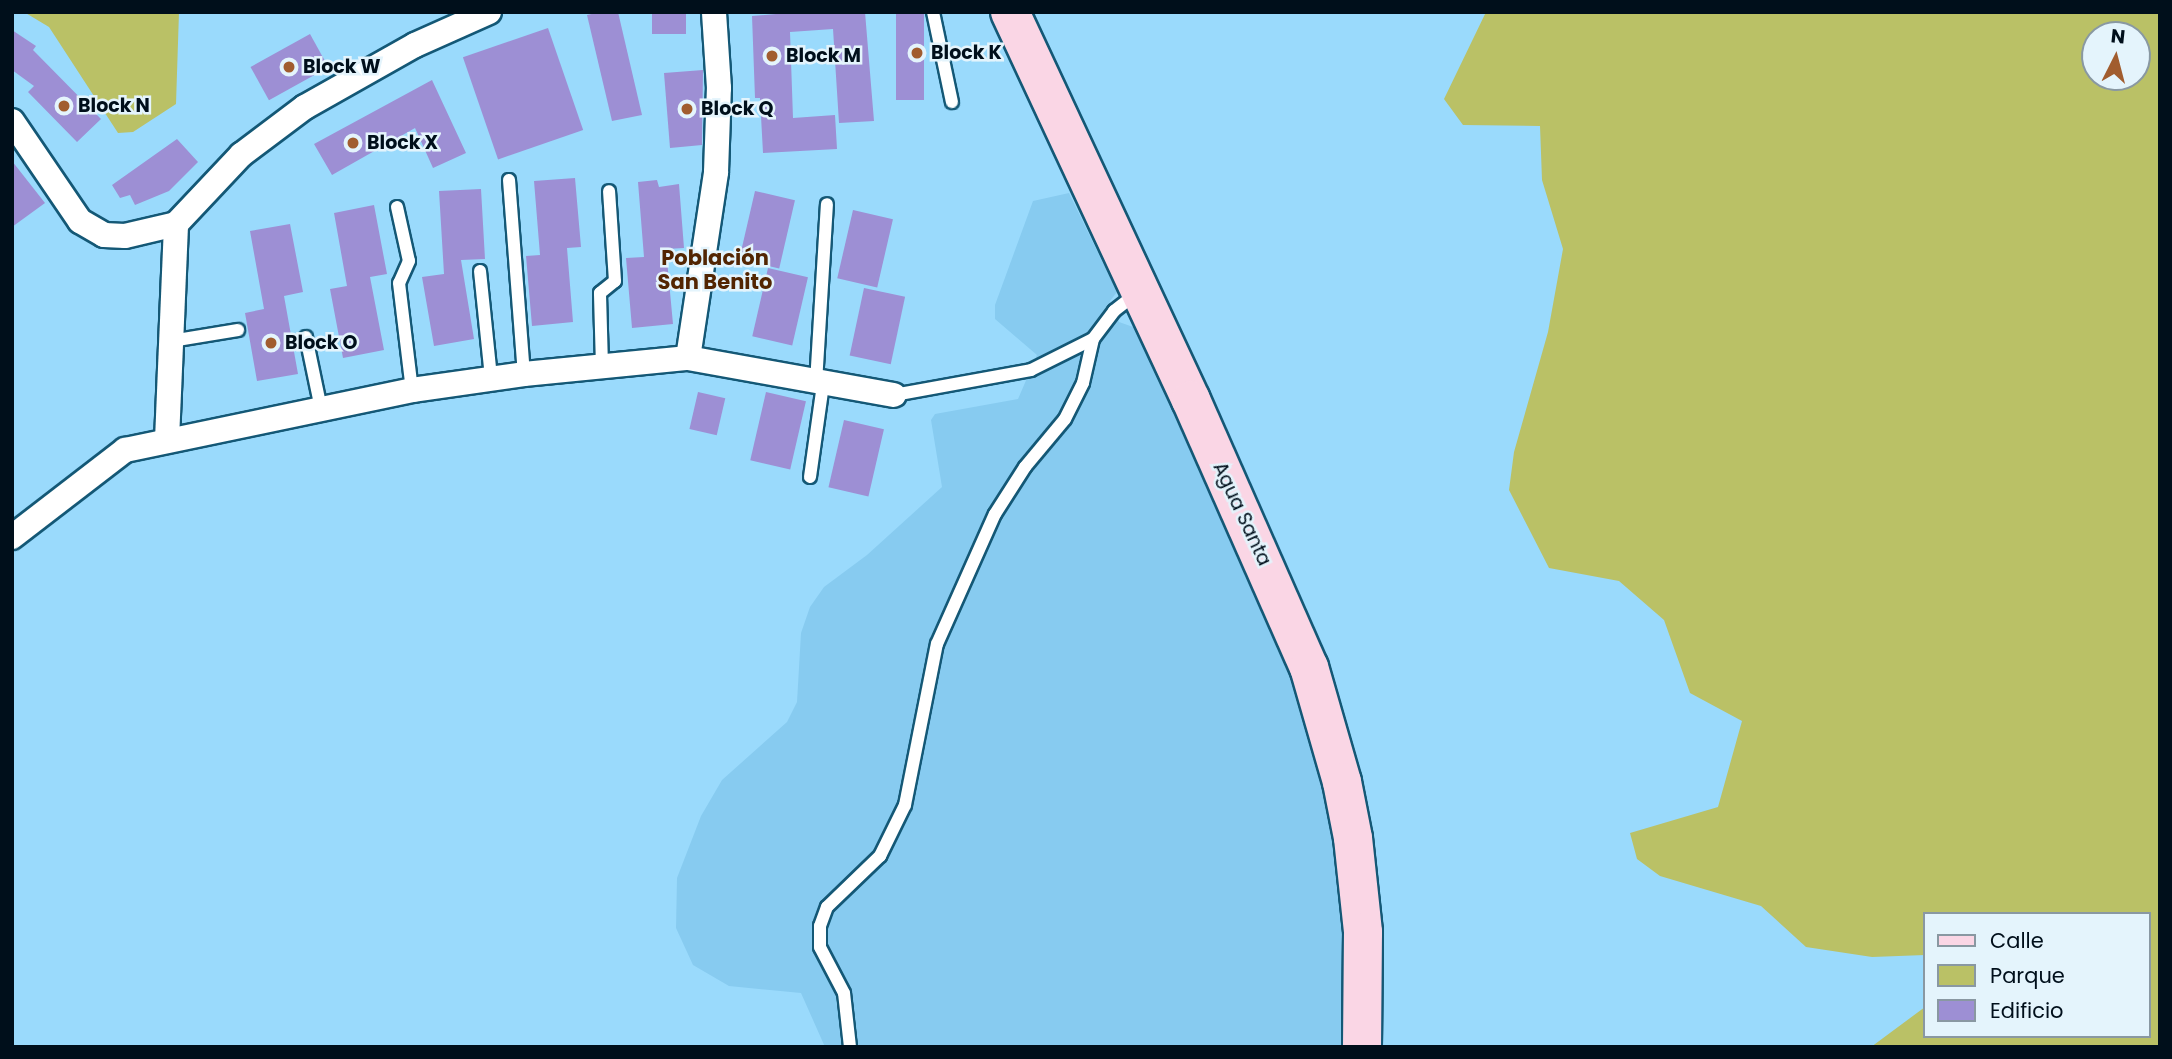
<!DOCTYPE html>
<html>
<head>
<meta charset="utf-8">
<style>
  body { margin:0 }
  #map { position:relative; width:2172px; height:1059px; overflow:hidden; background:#9adafc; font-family:Poppins,sans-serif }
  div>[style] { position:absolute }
  .built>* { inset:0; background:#87cbf0 }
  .green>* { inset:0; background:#bac166 }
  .building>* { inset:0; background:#9d8fd4; transform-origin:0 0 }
  .roads { filter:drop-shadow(2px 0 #145876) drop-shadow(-2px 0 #145876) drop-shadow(0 2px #145876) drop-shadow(0 -2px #145876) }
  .service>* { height:12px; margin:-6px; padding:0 6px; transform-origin:6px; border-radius:6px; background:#fff }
  .minor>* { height:24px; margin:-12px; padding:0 12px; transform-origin:12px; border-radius:12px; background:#fff }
  .primary>* { height:38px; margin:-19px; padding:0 19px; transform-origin:19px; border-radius:19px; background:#fad6e5 }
  .dots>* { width:19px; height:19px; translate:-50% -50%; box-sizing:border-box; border:4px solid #e4f4fc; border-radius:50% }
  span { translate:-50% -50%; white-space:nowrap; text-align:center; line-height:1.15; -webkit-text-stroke:5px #e4f4fc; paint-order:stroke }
  .poi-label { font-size:19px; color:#000f1b; font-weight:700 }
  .left { translate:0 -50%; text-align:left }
  .street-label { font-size:19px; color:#000f1b }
  .neighbourhood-label { font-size:21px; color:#522502; font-weight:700 }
  .frame { position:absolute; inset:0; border:14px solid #000f1b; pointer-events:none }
  .legend { position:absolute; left:1923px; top:912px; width:228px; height:126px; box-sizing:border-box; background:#e4f4fc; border:2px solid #8998a2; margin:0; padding:9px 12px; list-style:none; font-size:21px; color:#000f1b }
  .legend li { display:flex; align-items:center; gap:14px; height:35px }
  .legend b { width:35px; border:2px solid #8998a2 }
  .north { position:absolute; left:2081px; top:21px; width:70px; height:70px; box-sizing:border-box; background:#e4f4fc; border:2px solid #8998a2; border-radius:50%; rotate:6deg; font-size:19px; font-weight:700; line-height:28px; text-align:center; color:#000f1b }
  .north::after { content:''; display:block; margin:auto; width:24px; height:32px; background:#a15d2f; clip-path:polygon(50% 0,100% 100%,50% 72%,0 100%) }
</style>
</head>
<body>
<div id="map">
  <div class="built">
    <div style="clip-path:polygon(1069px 193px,1117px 292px,1110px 301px,1119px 322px,1136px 328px,1189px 438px,1294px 684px,1326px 798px,1337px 860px,1344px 919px,1344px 1047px,825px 1047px,801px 993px,729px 986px,693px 965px,676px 928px,677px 878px,701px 816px,722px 780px,787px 722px,797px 702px,801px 633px,810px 607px,824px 587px,867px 555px,942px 487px,931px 420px,935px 414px,1018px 399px,1037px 355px,995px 319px,995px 305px,1033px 201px)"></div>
  </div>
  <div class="green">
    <div style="clip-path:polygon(24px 12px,179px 12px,176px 104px,133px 132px,118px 133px,49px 27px)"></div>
    <div style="clip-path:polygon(evenodd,1486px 12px,2160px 12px,2160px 1047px,1871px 1047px,1925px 1007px,1925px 1036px,2149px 1036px,2149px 914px,1925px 914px,1925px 955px,1872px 957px,1806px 947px,1761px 906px,1660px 876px,1637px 859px,1630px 833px,1718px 807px,1742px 721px,1690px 693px,1664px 620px,1619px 581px,1549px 568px,1509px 490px,1514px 452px,1548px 332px,1563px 249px,1542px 180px,1540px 126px,1463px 125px,1444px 99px,1486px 12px,2095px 35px,2137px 35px,2137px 77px,2095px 77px,2095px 35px)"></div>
  </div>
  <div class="building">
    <div style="clip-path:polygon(601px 12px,618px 12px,642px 115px,612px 121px,587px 15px)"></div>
    <div style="left:652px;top:12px;width:34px;height:22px"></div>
    <div style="clip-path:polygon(798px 12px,865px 12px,874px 121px,839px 123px,833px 29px,790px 32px,793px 118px,835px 115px,837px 149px,763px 153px,760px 98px,755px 98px,752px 16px)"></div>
    <div style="left:896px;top:12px;width:28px;height:88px"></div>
    <div style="left:548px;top:28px;width:108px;height:90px;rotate:71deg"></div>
    <div style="clip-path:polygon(12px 30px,36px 46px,33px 50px,101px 119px,77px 142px,28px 92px,34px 86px,12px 70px)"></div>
    <div style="left:310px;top:34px;width:38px;height:68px;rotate:61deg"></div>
    <div style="clip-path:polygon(703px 70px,702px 145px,670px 148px,664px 73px)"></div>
    <div style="clip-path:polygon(432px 80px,466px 153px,433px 168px,415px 128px,332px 175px,314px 144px)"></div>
    <div style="clip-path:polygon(177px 139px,198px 162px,169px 191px,135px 205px,130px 195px,120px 198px,112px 185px)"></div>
    <div style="clip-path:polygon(12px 161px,45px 203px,12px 227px)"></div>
    <div style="clip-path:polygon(575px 178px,581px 247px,567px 248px,573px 322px,532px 326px,526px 256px,540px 255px,534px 181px)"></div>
    <div style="clip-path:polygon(657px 180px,659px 187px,679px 184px,684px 248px,666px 249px,673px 324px,632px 328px,626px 258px,644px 257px,638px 182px)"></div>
    <div style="clip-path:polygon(481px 189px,485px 259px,461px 260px,474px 339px,434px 346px,422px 277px,444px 274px,439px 191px)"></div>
    <div style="left:755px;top:191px;width:41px;height:70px;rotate:13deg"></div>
    <div style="clip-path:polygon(374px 205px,387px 274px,370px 277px,384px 350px,343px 358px,330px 289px,347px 286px,334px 213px)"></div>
    <div style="left:853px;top:210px;width:41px;height:70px;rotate:13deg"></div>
    <div style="clip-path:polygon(290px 224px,303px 292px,284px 296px,298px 374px,257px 381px,245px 313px,264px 309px,250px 231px)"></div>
    <div style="left:768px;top:268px;width:41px;height:70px;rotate:13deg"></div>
    <div style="left:864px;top:288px;width:42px;height:69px;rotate:12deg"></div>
    <div style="left:698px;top:392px;width:28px;height:38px;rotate:13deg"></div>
    <div style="left:766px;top:392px;width:41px;height:70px;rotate:13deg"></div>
    <div style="left:844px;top:420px;width:41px;height:69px;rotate:13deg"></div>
  </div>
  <div class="roads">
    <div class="service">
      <div style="left:933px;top:12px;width:92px;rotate:78.1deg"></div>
      <div style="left:509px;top:180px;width:195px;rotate:85.6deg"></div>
      <div style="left:397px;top:207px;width:55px;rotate:77.5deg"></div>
      <div style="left:409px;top:261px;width:24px;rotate:114deg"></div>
      <div style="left:399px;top:283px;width:108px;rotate:83.1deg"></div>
      <div style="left:480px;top:271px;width:108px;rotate:84.1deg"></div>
      <div style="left:306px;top:337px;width:74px;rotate:78.2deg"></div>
      <div style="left:171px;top:341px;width:68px;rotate:-9.3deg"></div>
      <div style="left:602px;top:366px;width:73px;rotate:-91.6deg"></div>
      <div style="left:600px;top:293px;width:19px;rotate:-39deg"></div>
      <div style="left:615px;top:281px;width:90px;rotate:-93.8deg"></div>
      <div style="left:816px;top:383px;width:179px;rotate:-86.5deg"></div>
      <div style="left:894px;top:395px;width:139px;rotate:-10.3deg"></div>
      <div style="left:1031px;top:370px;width:69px;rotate:-26.6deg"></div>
      <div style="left:810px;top:477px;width:94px;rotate:-82deg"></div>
      <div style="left:850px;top:1047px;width:54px;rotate:-96.3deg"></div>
      <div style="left:844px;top:993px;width:52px;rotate:-117.6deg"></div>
      <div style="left:820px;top:947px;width:21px;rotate:-90deg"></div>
      <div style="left:820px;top:926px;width:20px;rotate:-70deg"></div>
      <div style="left:827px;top:907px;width:74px;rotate:-43.9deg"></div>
      <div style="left:880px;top:856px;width:57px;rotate:-63.9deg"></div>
      <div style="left:905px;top:805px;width:164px;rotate:-78.8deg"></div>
      <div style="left:937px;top:644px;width:142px;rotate:-66deg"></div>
      <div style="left:995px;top:514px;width:56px;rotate:-57.4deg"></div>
      <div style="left:1025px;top:467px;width:62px;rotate:-50.2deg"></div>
      <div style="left:1065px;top:419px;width:40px;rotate:-63.4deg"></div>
      <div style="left:1083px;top:383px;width:45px;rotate:-77.2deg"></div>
      <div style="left:1093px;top:339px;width:35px;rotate:-53deg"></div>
      <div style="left:1114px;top:311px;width:28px;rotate:-38deg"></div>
    </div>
    <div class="minor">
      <div style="left:12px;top:121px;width:121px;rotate:55.8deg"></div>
      <div style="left:80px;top:221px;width:28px;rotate:30deg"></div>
      <div style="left:104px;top:235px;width:21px;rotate:3deg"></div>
      <div style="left:125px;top:236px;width:52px;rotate:-13.2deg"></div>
      <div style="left:176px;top:224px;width:95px;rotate:-46.7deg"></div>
      <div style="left:241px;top:155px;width:80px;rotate:-36.9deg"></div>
      <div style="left:305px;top:107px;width:126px;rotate:-29.4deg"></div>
      <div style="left:415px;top:45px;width:81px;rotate:-24deg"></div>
      <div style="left:688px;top:358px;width:188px;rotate:-81.4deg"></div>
      <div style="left:716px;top:172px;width:84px;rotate:-88deg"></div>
      <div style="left:719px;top:88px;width:76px;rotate:-93.8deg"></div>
      <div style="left:167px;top:440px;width:216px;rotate:-87.6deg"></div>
      <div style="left:12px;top:537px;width:143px;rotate:-37.6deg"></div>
      <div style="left:125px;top:450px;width:293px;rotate:-11.8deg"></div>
      <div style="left:412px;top:390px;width:113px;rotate:-8.1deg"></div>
      <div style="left:524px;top:374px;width:165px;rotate:-5.6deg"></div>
      <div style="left:688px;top:358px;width:209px;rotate:10.2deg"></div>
    </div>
    <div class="primary">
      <div style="left:1010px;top:12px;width:428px;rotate:65deg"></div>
      <div style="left:1191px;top:400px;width:292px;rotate:66.2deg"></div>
      <div style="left:1309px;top:667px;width:120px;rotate:74deg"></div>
      <div style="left:1342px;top:782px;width:57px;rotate:78.9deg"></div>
      <div style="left:1353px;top:838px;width:95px;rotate:83.9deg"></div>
      <div style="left:1363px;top:932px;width:115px;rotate:90.5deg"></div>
    </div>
  </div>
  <div class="dots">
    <div style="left:917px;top:53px;background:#a15d2f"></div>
    <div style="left:772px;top:56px;background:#a15d2f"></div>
    <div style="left:289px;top:67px;background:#a15d2f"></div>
    <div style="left:64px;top:106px;background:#a15d2f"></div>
    <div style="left:687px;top:109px;background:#a15d2f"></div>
    <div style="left:353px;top:143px;background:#a15d2f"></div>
    <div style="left:271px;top:343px;background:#a15d2f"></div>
  </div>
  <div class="poi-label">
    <span class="left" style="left:931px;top:53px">Block K</span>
    <span class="left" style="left:786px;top:56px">Block M</span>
    <span class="left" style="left:303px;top:67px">Block W</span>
    <span class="left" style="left:78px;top:106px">Block N</span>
    <span class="left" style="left:701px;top:109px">Block Q</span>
    <span class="left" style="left:367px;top:143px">Block X</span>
    <span class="left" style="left:285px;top:343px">Block O</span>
  </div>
  <div class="street-label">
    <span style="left:1242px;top:514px;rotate:65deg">Agua Santa</span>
  </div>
  <div class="neighbourhood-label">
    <span style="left:715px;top:270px">Población<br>San Benito</span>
  </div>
  <div class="frame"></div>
  <ul class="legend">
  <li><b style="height:9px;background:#fad6e5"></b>Calle</li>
  <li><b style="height:19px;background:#bac166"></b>Parque</li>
  <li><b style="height:19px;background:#9d8fd4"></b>Edificio</li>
  </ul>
  <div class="north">N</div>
</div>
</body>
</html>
